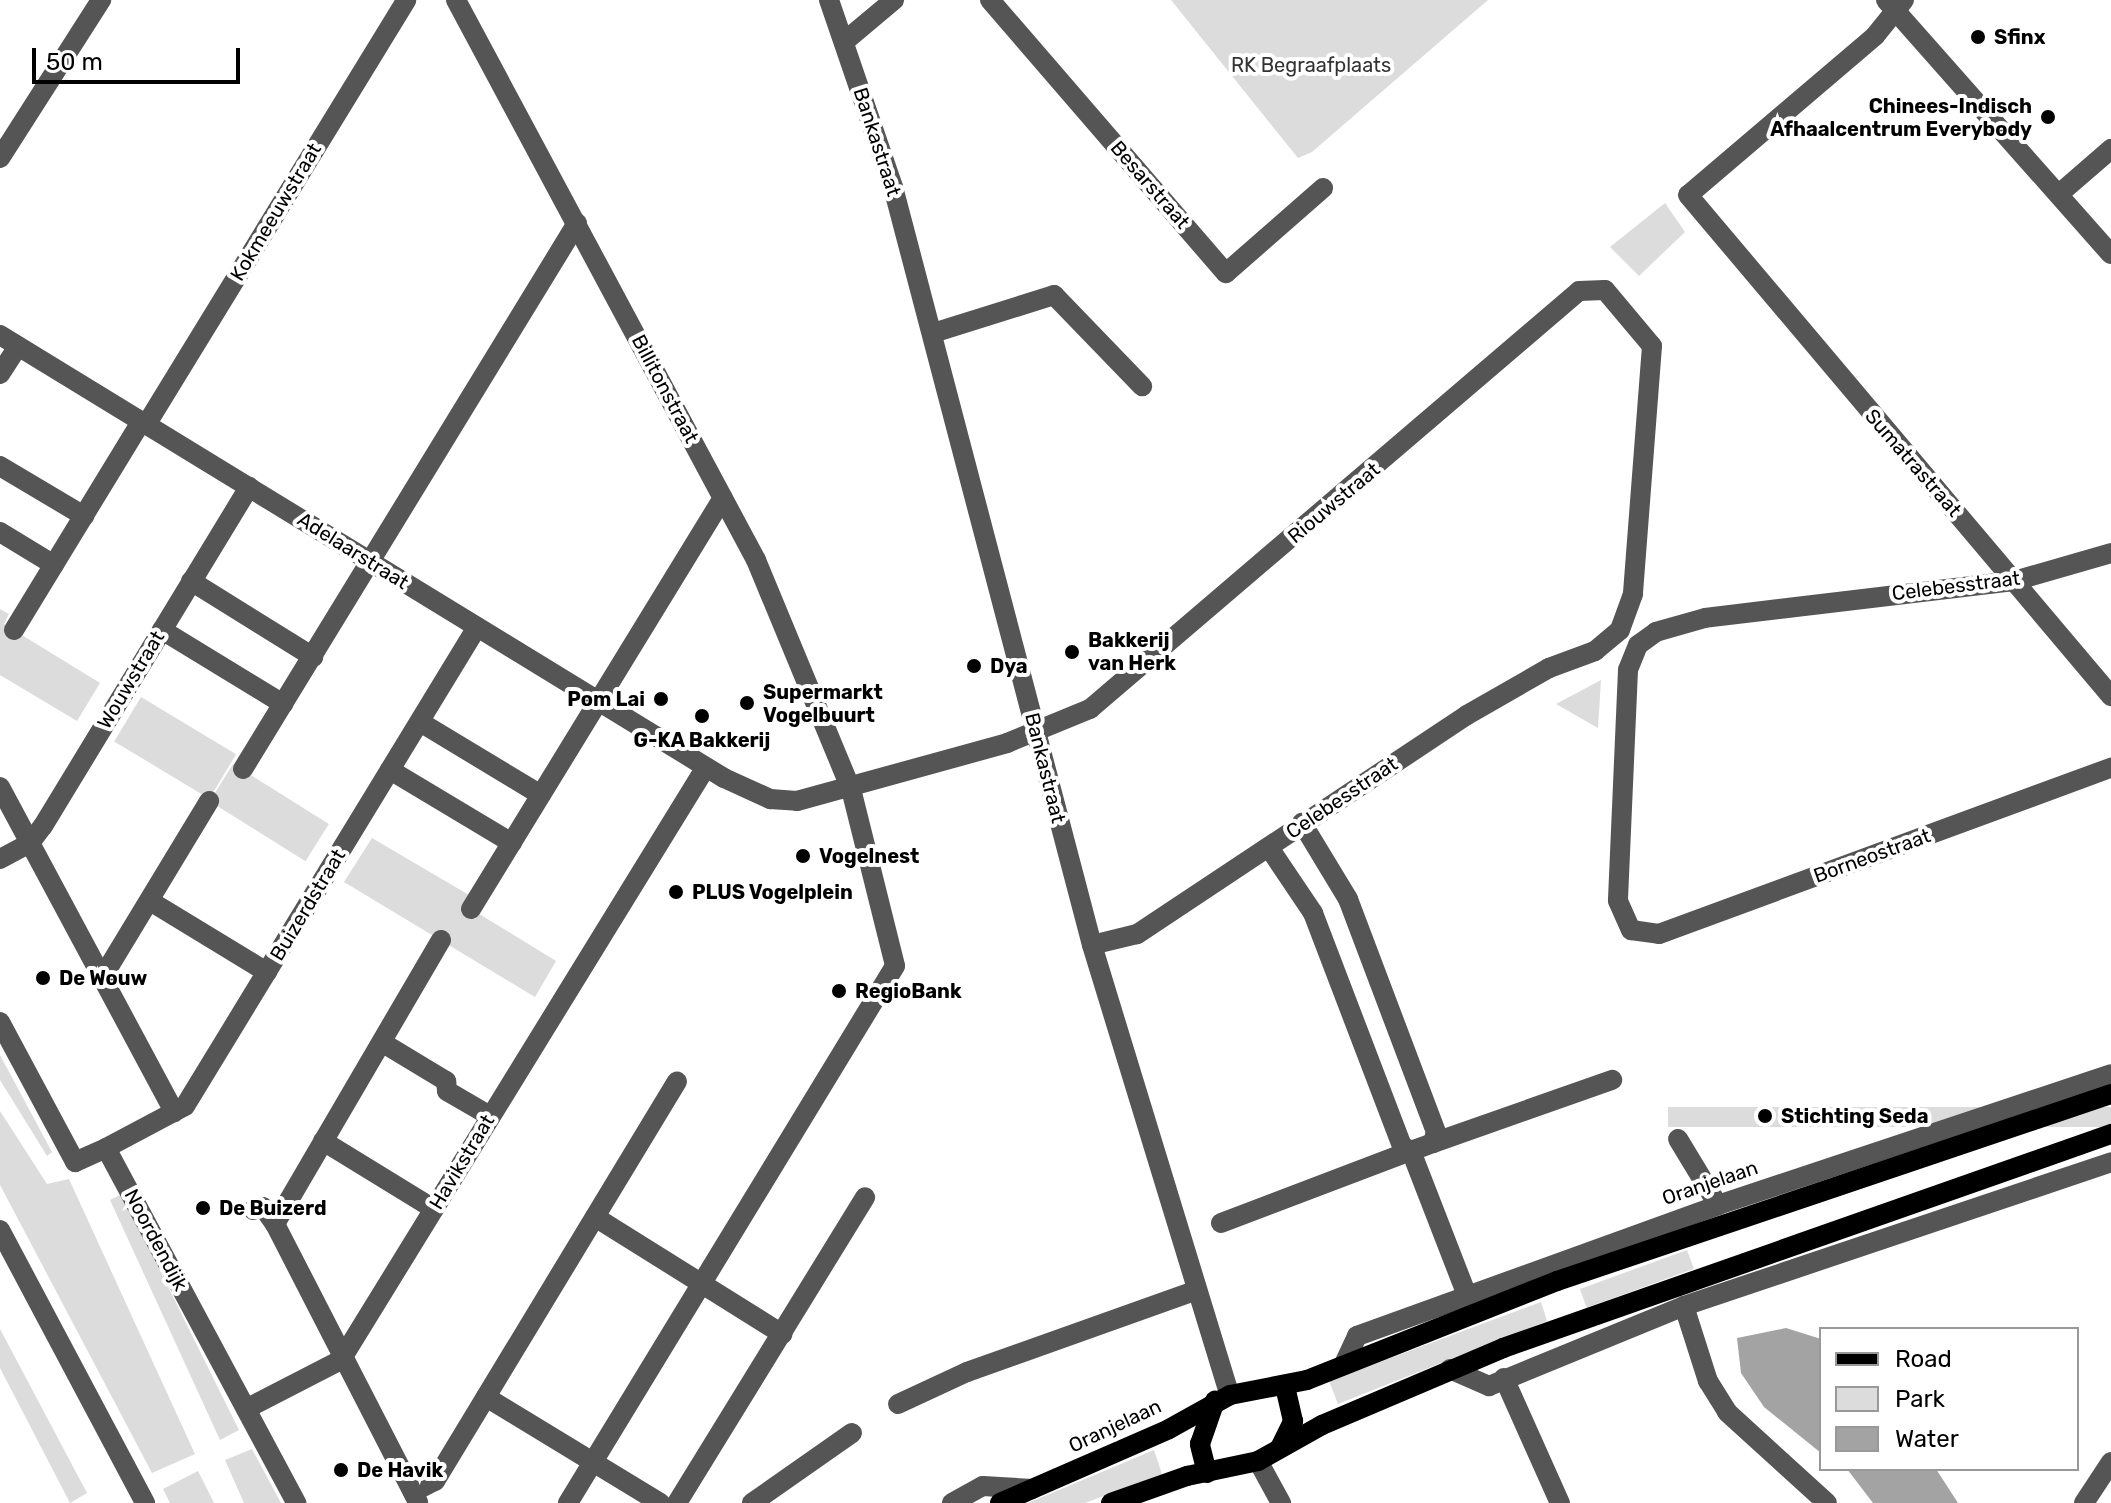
<!DOCTYPE html>
<html>
<head>
<meta charset="utf-8">
<style>
  body { margin:0 }
  #map { position:relative; width:2111px; height:1503px; overflow:hidden; background:#fff; font-family:Rubik,sans-serif }
  div>[style] { position:absolute }
  .green>* { inset:0; background:#dcdcdc; transform-origin:0 0 }
  .water>* { inset:0; background:#a3a3a3 }
  .minor>* { height:20px; margin:-10px; padding:0 10px; transform-origin:10px; border-radius:10px; background:#555 }
  .major>* { height:20px; margin:-10px; padding:0 10px; transform-origin:10px; border-radius:10px; background:#000 }
  .dots>* { width:22px; height:22px; translate:-50% -50%; box-sizing:border-box; border:4px solid #fff; border-radius:50% }
  span { translate:-50% -50%; white-space:nowrap; text-align:center; line-height:1.15; -webkit-text-stroke:8px #fff; paint-order:stroke }
  .poi-label { font-size:20px; color:#000; font-weight:700 }
  .left { translate:0 -50%; text-align:left }
  .right { translate:-100% -50%; text-align:right }
  .park-label { font-size:20px; color:#333 }
  .street-label { font-size:20px; color:#000 }
  .legend { position:absolute; left:1819px; top:1327px; width:260px; height:144px; box-sizing:border-box; background:#fff; border:2px solid #999; margin:0; padding:10px 14px; list-style:none; font-size:24px; color:#000 }
  .legend li { display:flex; align-items:center; gap:16px; height:40px }
  .legend b { width:40px; border:2px solid #999 }
  .scale { position:absolute; left:32px; top:48px; width:208px; height:36px; box-sizing:border-box; border:4px solid #000; border-top:0; padding-left:10px; font-size:24px; line-height:28px; white-space:nowrap; color:#000; -webkit-text-stroke:6px #fff; paint-order:stroke }
</style>
</head>
<body>
<div id="map">
  <div class="green">
    <div style="clip-path:polygon(1171px 0,1488px 0,1312px 152px,1298px 158px)"></div>
    <div style="clip-path:polygon(1665px 203px,1685px 232px,1639px 276px,1610px 247px)"></div>
    <div style="clip-path:polygon(0 609px,9px 614px,4px 624px,100px 683px,77px 721px,0 675px)"></div>
    <div style="clip-path:polygon(1601px 680px,1598px 728px,1556px 704px)"></div>
    <div style="left:141px;top:697px;width:111px;height:52px;rotate:31deg"></div>
    <div style="left:233px;top:764px;width:113px;height:44px;rotate:32deg"></div>
    <div style="clip-path:polygon(372px 838px,469px 895px,463px 904px,556px 961px,535px 997px,344px 882px)"></div>
    <div style="clip-path:polygon(0 1055px,52px 1152px,47px 1156px,0 1080px)"></div>
    <div style="left:2111px;top:1107px;width:20px;height:443px;rotate:90deg"></div>
    <div style="clip-path:polygon(0 1111px,47px 1184px,69px 1179px,195px 1454px,152px 1473px,0 1185px)"></div>
    <div style="clip-path:polygon(122px 1194px,239px 1430px,220px 1440px,110px 1200px)"></div>
    <div style="left:1687px;top:1250px;width:20px;height:114px;rotate:70deg"></div>
    <div style="clip-path:polygon(1541px 1302px,1547px 1321px,1338px 1404px,1329px 1381px)"></div>
    <div style="clip-path:polygon(0 1329px,87px 1493px,70px 1503px,0 1368px)"></div>
    <div style="clip-path:polygon(252px 1449px,281px 1503px,244px 1503px,225px 1460px)"></div>
    <div style="clip-path:polygon(1154px 1450px,1162px 1474px,1085px 1503px,1028px 1503px)"></div>
    <div style="clip-path:polygon(198px 1471px,214px 1503px,170px 1503px,163px 1489px)"></div>
  </div>
  <div class="water">
    <div style="clip-path:polygon(1786px 1328px,1821px 1339px,1821px 1453px,1764px 1407px,1741px 1373px,1737px 1338px)"></div>
    <div style="clip-path:polygon(1847px 1469px,1936px 1469px,1958px 1503px,1873px 1503px)"></div>
  </div>
  <div class="minor">
    <div style="left:456px;top:0;width:635px;rotate:61.82deg"></div>
    <div style="left:756px;top:560px;width:248px;rotate:67.5deg"></div>
    <div style="left:851px;top:789px;width:182px;rotate:76deg"></div>
    <div style="left:895px;top:966px;width:629px;rotate:121.34deg"></div>
    <div style="left:829px;top:0;width:198px;rotate:71.1deg"></div>
    <div style="left:893px;top:187px;width:784px;rotate:75.29deg"></div>
    <div style="left:1092px;top:945px;width:471px;rotate:73deg"></div>
    <div style="left:990px;top:0;width:361px;rotate:49.2deg"></div>
    <div style="left:1226px;top:273px;width:129px;rotate:-41.2deg"></div>
    <div style="left:1886px;top:0;width:339px;rotate:48.5deg"></div>
    <div style="left:1904px;top:0;width:46px;rotate:128.9deg"></div>
    <div style="left:1875px;top:36px;width:245px;rotate:139.6deg"></div>
    <div style="left:1688px;top:195px;width:656px;rotate:49.83deg"></div>
    <div style="left:845px;top:41px;width:64px;rotate:-39.9deg"></div>
    <div style="left:0;top:158px;width:188px;rotate:-57.4deg"></div>
    <div style="left:2059px;top:194px;width:69px;rotate:-40.9deg"></div>
    <div style="left:933px;top:333px;width:127px;rotate:-17.4deg"></div>
    <div style="left:1054px;top:295px;width:127px;rotate:46deg"></div>
    <div style="left:0;top:335px;width:849px;rotate:31.46deg"></div>
    <div style="left:724px;top:778px;width:51px;rotate:24.5deg"></div>
    <div style="left:770px;top:799px;width:27px;rotate:4deg"></div>
    <div style="left:797px;top:801px;width:218px;rotate:-15.4deg"></div>
    <div style="left:1007px;top:743px;width:90px;rotate:-22.3deg"></div>
    <div style="left:1090px;top:709px;width:643px;rotate:-40.52deg"></div>
    <div style="left:1579px;top:291px;width:26px;rotate:-2deg"></div>
    <div style="left:1605px;top:290px;width:73px;rotate:50deg"></div>
    <div style="left:1652px;top:346px;width:249px;rotate:94.4deg"></div>
    <div style="left:1633px;top:594px;width:38px;rotate:110deg"></div>
    <div style="left:1620px;top:630px;width:33px;rotate:140deg"></div>
    <div style="left:1595px;top:651px;width:49px;rotate:159.7deg"></div>
    <div style="left:1549px;top:668px;width:95px;rotate:150.2deg"></div>
    <div style="left:1467px;top:715px;width:396px;rotate:146.4deg"></div>
    <div style="left:1137px;top:934px;width:46px;rotate:166.3deg"></div>
    <div style="left:0;top:374px;width:33px;rotate:-57deg"></div>
    <div style="left:146px;top:425px;width:498px;rotate:-58.5deg"></div>
    <div style="left:0;top:466px;width:98px;rotate:30.8deg"></div>
    <div style="left:0;top:532px;width:63px;rotate:31.4deg"></div>
    <div style="left:2111px;top:553px;width:101px;rotate:163.9deg"></div>
    <div style="left:2014px;top:581px;width:311px;rotate:173.2deg"></div>
    <div style="left:1705px;top:618px;width:51px;rotate:164.1deg"></div>
    <div style="left:1656px;top:632px;width:22px;rotate:144deg"></div>
    <div style="left:1638px;top:645px;width:27px;rotate:112deg"></div>
    <div style="left:1628px;top:670px;width:231px;rotate:92.5deg"></div>
    <div style="left:1618px;top:901px;width:32px;rotate:66deg"></div>
    <div style="left:1631px;top:930px;width:28px;rotate:8deg"></div>
    <div style="left:1659px;top:934px;width:482px;rotate:-20.2deg"></div>
    <div style="left:191px;top:581px;width:144px;rotate:31.9deg"></div>
    <div style="left:14px;top:630px;width:244px;rotate:-58.6deg"></div>
    <div style="left:162px;top:630px;width:142px;rotate:31.4deg"></div>
    <div style="left:420px;top:722px;width:141px;rotate:31.1deg"></div>
    <div style="left:243px;top:769px;width:640px;rotate:-58.54deg"></div>
    <div style="left:390px;top:770px;width:142px;rotate:30.9deg"></div>
    <div style="left:0;top:787px;width:369px;rotate:61.8deg"></div>
    <div style="left:1270px;top:849px;width:77px;rotate:56.1deg"></div>
    <div style="left:1313px;top:913px;width:249px;rotate:69.1deg"></div>
    <div style="left:1402px;top:1146px;width:10px;rotate:29deg"></div>
    <div style="left:1411px;top:1151px;width:23px;rotate:-20deg"></div>
    <div style="left:1433px;top:1143px;width:11px;rotate:-75deg"></div>
    <div style="left:1436px;top:1132px;width:249px;rotate:-110.7deg"></div>
    <div style="left:1348px;top:899px;width:89px;rotate:-121.2deg"></div>
    <div style="left:0;top:859px;width:34px;rotate:-28deg"></div>
    <div style="left:30px;top:843px;width:21px;rotate:-53deg"></div>
    <div style="left:43px;top:826px;width:397px;rotate:-58.7deg"></div>
    <div style="left:150px;top:901px;width:137px;rotate:31.3deg"></div>
    <div style="left:471px;top:909px;width:482px;rotate:-58.5deg"></div>
    <div style="left:102px;top:978px;width:207px;rotate:-58.8deg"></div>
    <div style="left:0;top:1022px;width:159px;rotate:61.8deg"></div>
    <div style="left:75px;top:1162px;width:34px;rotate:-24deg"></div>
    <div style="left:106px;top:1148px;width:403px;rotate:61.8deg"></div>
    <div style="left:383px;top:1043px;width:74px;rotate:31.1deg"></div>
    <div style="left:446px;top:1081px;width:10px;rotate:84deg"></div>
    <div style="left:447px;top:1091px;width:50px;rotate:30.2deg"></div>
    <div style="left:1678px;top:1139px;width:77px;rotate:58.8deg"></div>
    <div style="left:323px;top:1141px;width:130px;rotate:31.5deg"></div>
    <div style="left:1433px;top:1143px;width:190px;rotate:-19.4deg"></div>
    <div style="left:106px;top:1148px;width:89px;rotate:-28deg"></div>
    <div style="left:185px;top:1106px;width:561px;rotate:-58.63deg"></div>
    <div style="left:253px;top:1210px;width:10px;rotate:-17deg"></div>
    <div style="left:263px;top:1207px;width:21px;rotate:55deg"></div>
    <div style="left:275px;top:1224px;width:313px;rotate:62.8deg"></div>
    <div style="left:595px;top:1217px;width:221px;rotate:32deg"></div>
    <div style="left:1221px;top:1223px;width:203px;rotate:-20.8deg"></div>
    <div style="left:1411px;top:1151px;width:158px;rotate:68.8deg"></div>
    <div style="left:275px;top:1224px;width:329px;rotate:-59.7deg"></div>
    <div style="left:0;top:1230px;width:309px;rotate:62deg"></div>
    <div style="left:1684px;top:1306px;width:79px;rotate:72.3deg"></div>
    <div style="left:1708px;top:1381px;width:36px;rotate:58deg"></div>
    <div style="left:1727px;top:1412px;width:135px;rotate:42.3deg"></div>
    <div style="left:1344px;top:1364px;width:31px;rotate:-65deg"></div>
    <div style="left:1357px;top:1336px;width:384px;rotate:-19.9deg"></div>
    <div style="left:1718px;top:1205px;width:414px;rotate:-18.4deg"></div>
    <div style="left:1450px;top:1369px;width:43px;rotate:23.6deg"></div>
    <div style="left:1489px;top:1386px;width:211px;rotate:-22.3deg"></div>
    <div style="left:1684px;top:1306px;width:451px;rotate:-18.6deg"></div>
    <div style="left:1504px;top:1378px;width:137px;rotate:65.9deg"></div>
    <div style="left:486px;top:1397px;width:204px;rotate:31.3deg"></div>
    <div style="left:898px;top:1404px;width:76px;rotate:-24.9deg"></div>
    <div style="left:967px;top:1372px;width:244px;rotate:-19.6deg"></div>
    <div style="left:246px;top:1409px;width:107px;rotate:-27.3deg"></div>
    <div style="left:341px;top:1360px;width:696px;rotate:-58.39deg"></div>
    <div style="left:1258px;top:1461px;width:48px;rotate:61.3deg"></div>
    <div style="left:413px;top:1492px;width:25px;rotate:-27deg"></div>
    <div style="left:435px;top:1481px;width:467px;rotate:-58.8deg"></div>
    <div style="left:677px;top:1503px;width:359px;rotate:-58.4deg"></div>
    <div style="left:752px;top:1503px;width:122px;rotate:-35deg"></div>
    <div style="left:952px;top:1503px;width:35px;rotate:-29deg"></div>
    <div style="left:983px;top:1486px;width:49px;rotate:3.5deg"></div>
    <div style="left:2084px;top:1503px;width:49px;rotate:-56.6deg"></div>
  </div>
  <div class="major">
    <div style="left:1280px;top:1448px;width:30px;rotate:-64deg"></div>
    <div style="left:1293px;top:1421px;width:36px;rotate:-103deg"></div>
    <div style="left:1207px;top:1473px;width:30px;rotate:-104deg"></div>
    <div style="left:1200px;top:1444px;width:46px;rotate:-70.8deg"></div>
    <div style="left:1000px;top:1503px;width:184px;rotate:-23.6deg"></div>
    <div style="left:1169px;top:1429px;width:70px;rotate:-29.1deg"></div>
    <div style="left:1230px;top:1395px;width:78px;rotate:-11deg"></div>
    <div style="left:1307px;top:1380px;width:269px;rotate:-21.6deg"></div>
    <div style="left:1557px;top:1281px;width:585px;rotate:-18.65deg"></div>
    <div style="left:1111px;top:1503px;width:81px;rotate:-19.6deg"></div>
    <div style="left:1187px;top:1476px;width:73px;rotate:-11.9deg"></div>
    <div style="left:1258px;top:1461px;width:73px;rotate:-29.4deg"></div>
    <div style="left:1322px;top:1425px;width:197px;rotate:-23deg"></div>
    <div style="left:1503px;top:1348px;width:645px;rotate:-19.39deg"></div>
  </div>
  <div class="dots">
    <div style="left:1978px;top:37px;background:#000"></div>
    <div style="left:2048px;top:117px;background:#000"></div>
    <div style="left:1072px;top:652px;background:#000"></div>
    <div style="left:974px;top:666px;background:#000"></div>
    <div style="left:661px;top:699px;background:#000"></div>
    <div style="left:747px;top:703px;background:#000"></div>
    <div style="left:702px;top:716px;background:#000"></div>
    <div style="left:803px;top:856px;background:#000"></div>
    <div style="left:676px;top:892px;background:#000"></div>
    <div style="left:43px;top:978px;background:#000"></div>
    <div style="left:839px;top:991px;background:#000"></div>
    <div style="left:1765px;top:1116px;background:#000"></div>
    <div style="left:203px;top:1208px;background:#000"></div>
    <div style="left:341px;top:1470px;background:#000"></div>
  </div>
  <div class="poi-label">
    <span class="left" style="left:1994px;top:37px">Sfinx</span>
    <span class="right" style="left:2032px;top:118px">Chinees-Indisch<br>Afhaalcentrum Everybody</span>
    <span class="left" style="left:1088px;top:652px">Bakkerij<br>van Herk</span>
    <span class="left" style="left:990px;top:666px">Dya</span>
    <span class="left" style="left:763px;top:704px">Supermarkt<br>Vogelbuurt</span>
    <span class="right" style="left:645px;top:699px">Pom Lai</span>
    <span style="left:702px;top:740px">G-KA Bakkerij</span>
    <span class="left" style="left:819px;top:856px">Vogelnest</span>
    <span class="left" style="left:692px;top:892px">PLUS Vogelplein</span>
    <span class="left" style="left:59px;top:978px">De Wouw</span>
    <span class="left" style="left:855px;top:991px">RegioBank</span>
    <span class="left" style="left:1781px;top:1116px">Stichting Seda</span>
    <span class="left" style="left:219px;top:1208px">De Buizerd</span>
    <span class="left" style="left:357px;top:1470px">De Havik</span>
  </div>
  <div class="park-label">
    <span style="left:1311px;top:65px">RK Begraafplaats</span>
  </div>
  <div class="street-label">
    <span style="left:877px;top:142px;rotate:72deg">Bankastraat</span>
    <span style="left:1150px;top:185px;rotate:49deg">Besarstraat</span>
    <span style="left:276px;top:212px;rotate:-59deg">Kokmeeuwstraat</span>
    <span style="left:665px;top:389px;rotate:62deg">Billitonstraat</span>
    <span style="left:1913px;top:463px;rotate:49deg">Sumatrastraat</span>
    <span style="left:1334px;top:503px;rotate:-40deg">Riouwstraat</span>
    <span style="left:353px;top:551px;rotate:32deg">Adelaarstraat</span>
    <span style="left:1956px;top:586px;rotate:-7deg">Celebesstraat</span>
    <span style="left:131px;top:680px;rotate:-59deg">Wouwstraat</span>
    <span style="left:1045px;top:768px;rotate:76deg">Bankastraat</span>
    <span style="left:1342px;top:798px;rotate:-34deg">Celebesstraat</span>
    <span style="left:1872px;top:856px;rotate:-20deg">Borneostraat</span>
    <span style="left:308px;top:905px;rotate:-59deg">Buizerdstraat</span>
    <span style="left:462px;top:1162px;rotate:-59deg">Havikstraat</span>
    <span style="left:1710px;top:1183px;rotate:-19deg">Oranjelaan</span>
    <span style="left:156px;top:1240px;rotate:62deg">Noordendijk</span>
    <span style="left:1115px;top:1426px;rotate:-25deg">Oranjelaan</span>
  </div>
  <ul class="legend">
  <li><b style="height:10px;background:#000"></b>Road</li>
  <li><b style="height:22px;background:#dcdcdc"></b>Park</li>
  <li><b style="height:22px;background:#a3a3a3"></b>Water</li>
  </ul>
  <div class="scale">50 m</div>
</div>
</body>
</html>
